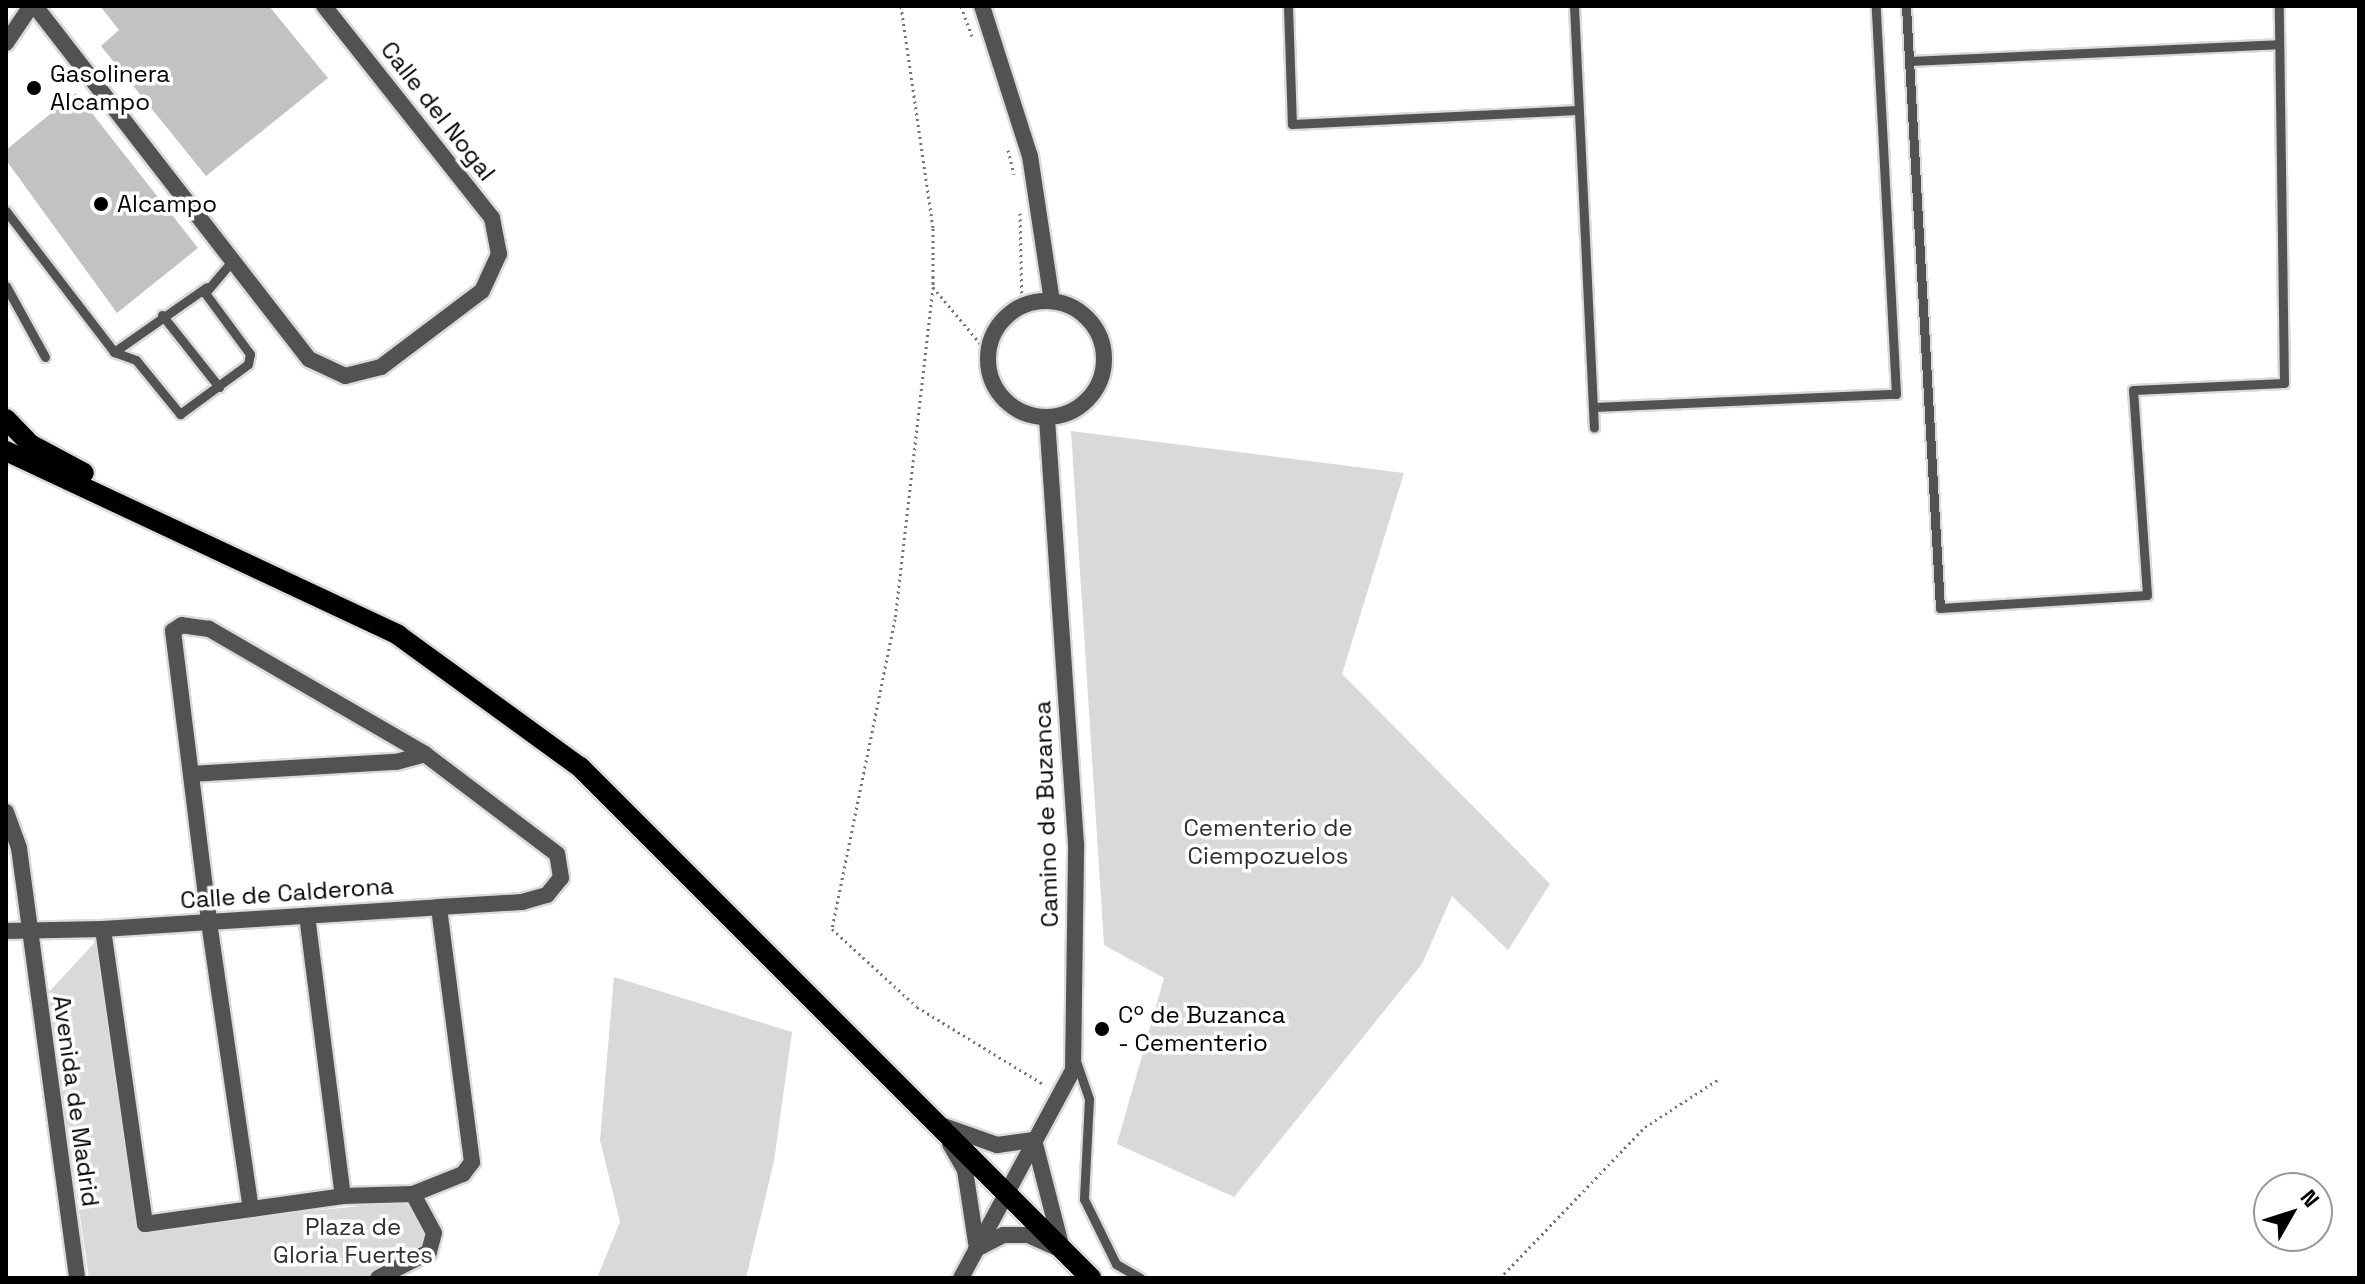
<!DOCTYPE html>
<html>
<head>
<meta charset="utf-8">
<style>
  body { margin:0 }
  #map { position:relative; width:2365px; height:1284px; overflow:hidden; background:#fff; font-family:"Space Grotesk",sans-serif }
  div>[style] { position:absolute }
  .green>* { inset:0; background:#d9d9d9 }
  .building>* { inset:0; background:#c2c2c2 }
  .path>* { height:3px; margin-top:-1.5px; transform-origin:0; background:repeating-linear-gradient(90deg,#747474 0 2px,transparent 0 6px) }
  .roads { filter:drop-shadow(2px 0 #dbdbdb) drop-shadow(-2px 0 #dbdbdb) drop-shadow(0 2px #dbdbdb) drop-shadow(0 -2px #dbdbdb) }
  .lane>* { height:9px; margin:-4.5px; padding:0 4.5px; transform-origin:4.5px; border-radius:4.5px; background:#525252 }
  .street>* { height:16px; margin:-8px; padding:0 8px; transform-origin:8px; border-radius:8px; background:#525252 }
  .street>.ring { margin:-8px; padding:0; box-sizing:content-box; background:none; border:16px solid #525252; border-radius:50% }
  .primary>* { height:20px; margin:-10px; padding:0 10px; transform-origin:10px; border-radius:10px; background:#000 }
  .dots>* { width:22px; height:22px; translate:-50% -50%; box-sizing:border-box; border:4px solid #fff; border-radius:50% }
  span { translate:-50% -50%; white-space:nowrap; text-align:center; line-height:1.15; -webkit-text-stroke:7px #fff; paint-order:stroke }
  .poi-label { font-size:24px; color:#000 }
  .left { translate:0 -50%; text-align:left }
  .street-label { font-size:24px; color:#000 }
  .park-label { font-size:24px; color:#303030 }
  .frame { position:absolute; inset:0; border:8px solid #000; pointer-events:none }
  .north { position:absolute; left:2253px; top:1172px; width:80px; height:80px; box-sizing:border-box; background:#fff; border:2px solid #999; border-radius:50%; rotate:51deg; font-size:22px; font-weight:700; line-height:32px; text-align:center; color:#000 }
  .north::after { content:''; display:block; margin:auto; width:28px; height:36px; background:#000; clip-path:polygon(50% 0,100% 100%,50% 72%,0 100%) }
</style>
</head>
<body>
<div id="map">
  <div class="green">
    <div style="clip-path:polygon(1071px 431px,1404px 473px,1342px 674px,1550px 884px,1508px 950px,1452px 896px,1422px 964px,1234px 1197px,1117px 1144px,1164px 978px,1104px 945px)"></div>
    <div style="clip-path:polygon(98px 939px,142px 1228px,410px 1201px,426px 1228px,420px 1249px,363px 1278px,89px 1278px,47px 994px)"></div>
    <div style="clip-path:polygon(614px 977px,792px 1032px,774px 1161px,746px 1278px,597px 1278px,620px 1222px,600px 1140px)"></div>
  </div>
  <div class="building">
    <div style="clip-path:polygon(100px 6px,269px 6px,328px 78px,206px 176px,101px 46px,119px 30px)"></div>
    <div style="clip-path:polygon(76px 93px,198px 248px,117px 313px,6px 160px,6px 150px)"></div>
  </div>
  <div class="path">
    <div style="left:901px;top:6px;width:224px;rotate:81.8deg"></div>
    <div style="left:933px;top:228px;width:59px;rotate:90deg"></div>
    <div style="left:933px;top:287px;width:86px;rotate:50.2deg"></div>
    <div style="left:961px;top:6px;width:32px;rotate:70deg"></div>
    <div style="left:1008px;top:150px;width:25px;rotate:76deg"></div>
    <div style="left:1020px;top:213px;width:93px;rotate:88.8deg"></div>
    <div style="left:933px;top:287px;width:334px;rotate:96.5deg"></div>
    <div style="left:895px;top:619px;width:316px;rotate:101.5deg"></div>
    <div style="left:832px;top:929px;width:115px;rotate:42.5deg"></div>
    <div style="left:917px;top:1007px;width:150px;rotate:31.4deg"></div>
    <div style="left:1500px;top:1278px;width:209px;rotate:-46.2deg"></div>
    <div style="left:1645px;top:1127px;width:88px;rotate:-33deg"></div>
  </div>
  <div class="roads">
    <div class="lane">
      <div style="left:1288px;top:6px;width:118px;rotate:88.1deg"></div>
      <div style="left:1292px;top:124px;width:286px;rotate:-2.8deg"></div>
      <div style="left:1574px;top:6px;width:422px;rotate:87.3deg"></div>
      <div style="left:1906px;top:6px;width:603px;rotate:86.77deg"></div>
      <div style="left:1940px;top:608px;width:207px;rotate:-3.6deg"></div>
      <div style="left:2147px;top:595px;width:205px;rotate:-93.9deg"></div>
      <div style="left:2133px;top:390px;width:151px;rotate:-2.7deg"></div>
      <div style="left:2284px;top:383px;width:377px;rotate:-90.8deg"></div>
      <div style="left:1909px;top:61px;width:370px;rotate:-2.6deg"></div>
      <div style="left:6px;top:211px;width:178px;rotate:52.5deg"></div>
      <div style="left:114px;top:352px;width:23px;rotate:20deg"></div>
      <div style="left:136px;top:360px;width:70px;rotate:50.8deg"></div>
      <div style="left:180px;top:414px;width:84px;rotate:-36.3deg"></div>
      <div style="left:248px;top:364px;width:10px;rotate:-79deg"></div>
      <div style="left:250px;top:354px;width:76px;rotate:-126.4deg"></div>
      <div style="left:205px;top:293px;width:43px;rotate:-49.7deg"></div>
      <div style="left:6px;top:286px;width:81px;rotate:61.2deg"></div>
      <div style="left:162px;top:315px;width:92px;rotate:51.6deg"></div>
      <div style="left:114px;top:352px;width:113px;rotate:-35deg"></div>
      <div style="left:1593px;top:407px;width:303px;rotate:-2.5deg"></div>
      <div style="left:1896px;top:394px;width:389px;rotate:-93deg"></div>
      <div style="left:1077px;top:1064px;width:37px;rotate:71deg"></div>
      <div style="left:1089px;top:1099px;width:100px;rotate:92.9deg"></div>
      <div style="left:1084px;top:1199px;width:72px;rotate:63.8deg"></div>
      <div style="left:1116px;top:1264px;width:28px;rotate:30deg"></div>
    </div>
    <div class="street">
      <div style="left:35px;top:6px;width:447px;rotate:52.2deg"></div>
      <div style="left:309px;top:359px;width:40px;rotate:25deg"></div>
      <div style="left:345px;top:376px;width:37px;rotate:-14deg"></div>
      <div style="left:381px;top:367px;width:126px;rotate:-37deg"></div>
      <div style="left:482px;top:291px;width:41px;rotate:-65.3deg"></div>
      <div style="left:499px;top:254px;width:37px;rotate:-101deg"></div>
      <div style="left:492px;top:218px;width:270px;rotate:-128.4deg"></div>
      <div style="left:982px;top:6px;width:157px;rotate:72.3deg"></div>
      <div style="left:1030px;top:156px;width:147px;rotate:81.4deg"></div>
      <div style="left:6px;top:43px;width:45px;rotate:-56deg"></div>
      <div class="ring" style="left:988px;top:301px;width:100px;height:100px"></div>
      <div style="left:191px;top:774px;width:205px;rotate:-3.4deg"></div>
      <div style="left:396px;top:762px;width:30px;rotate:-15deg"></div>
      <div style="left:6px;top:812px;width:38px;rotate:70deg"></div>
      <div style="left:19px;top:848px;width:434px;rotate:82.3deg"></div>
      <div style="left:307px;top:916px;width:282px;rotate:82.7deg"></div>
      <div style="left:103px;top:929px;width:298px;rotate:81.9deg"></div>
      <div style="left:145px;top:1224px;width:200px;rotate:-8deg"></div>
      <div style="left:343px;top:1196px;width:70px;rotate:-1.6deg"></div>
      <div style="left:413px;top:1194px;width:44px;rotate:61.7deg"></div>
      <div style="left:434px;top:1233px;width:20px;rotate:105deg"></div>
      <div style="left:429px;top:1252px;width:57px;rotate:153deg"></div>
      <div style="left:6px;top:931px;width:97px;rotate:-1.2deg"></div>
      <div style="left:103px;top:929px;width:106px;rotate:-3.8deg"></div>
      <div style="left:209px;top:922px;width:230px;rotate:-3.7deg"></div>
      <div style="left:439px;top:907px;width:83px;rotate:-3.4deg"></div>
      <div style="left:522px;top:902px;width:26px;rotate:-16deg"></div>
      <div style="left:547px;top:895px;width:22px;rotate:-51deg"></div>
      <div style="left:561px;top:878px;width:24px;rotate:-99deg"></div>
      <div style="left:557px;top:854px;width:166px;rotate:-142.9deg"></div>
      <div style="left:425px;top:754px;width:250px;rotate:-149.9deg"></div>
      <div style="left:209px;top:629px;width:27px;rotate:-172deg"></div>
      <div style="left:182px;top:625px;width:11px;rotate:146deg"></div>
      <div style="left:173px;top:631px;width:293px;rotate:82.9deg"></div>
      <div style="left:209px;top:922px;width:290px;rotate:81.7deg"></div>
      <div style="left:938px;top:1124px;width:63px;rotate:19.6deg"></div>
      <div style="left:997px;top:1145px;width:37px;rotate:-8deg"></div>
      <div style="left:1034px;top:1140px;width:108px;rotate:75.6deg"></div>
      <div style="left:950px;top:1144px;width:30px;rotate:60deg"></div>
      <div style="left:965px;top:1170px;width:74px;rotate:81.4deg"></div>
      <div style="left:413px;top:1194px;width:54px;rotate:-21.8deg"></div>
      <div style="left:463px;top:1174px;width:15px;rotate:-53deg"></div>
      <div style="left:472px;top:1162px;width:257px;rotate:-97.4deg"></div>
      <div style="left:976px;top:1249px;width:30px;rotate:-27deg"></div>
      <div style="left:1003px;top:1235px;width:25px"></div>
      <div style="left:1028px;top:1235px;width:32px;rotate:24deg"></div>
      <div style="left:961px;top:1278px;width:236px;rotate:-61.7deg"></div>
      <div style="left:1073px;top:1070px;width:226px;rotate:-89.2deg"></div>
      <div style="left:1076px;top:844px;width:427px;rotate:-93.9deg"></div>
    </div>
    <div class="primary">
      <div style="left:6px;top:419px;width:35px;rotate:46deg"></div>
      <div style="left:30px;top:444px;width:61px;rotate:28.2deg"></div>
      <div style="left:6px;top:451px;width:433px;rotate:25.1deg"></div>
      <div style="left:398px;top:635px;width:225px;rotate:36deg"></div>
      <div style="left:580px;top:767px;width:723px;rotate:45deg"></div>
    </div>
  </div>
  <div class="dots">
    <div style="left:34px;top:88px;background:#000"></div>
    <div style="left:101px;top:204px;background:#000"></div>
    <div style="left:1102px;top:1029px;background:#000"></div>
  </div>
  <div class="poi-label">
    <span class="left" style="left:50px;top:88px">Gasolinera<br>Alcampo</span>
    <span class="left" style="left:117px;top:204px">Alcampo</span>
    <span class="left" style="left:1118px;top:1029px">Cº de Buzanca<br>- Cementerio</span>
  </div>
  <div class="street-label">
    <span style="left:438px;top:111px;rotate:52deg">Calle del Nogal</span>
    <span style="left:1046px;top:814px;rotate:-92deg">Camino de Buzanca</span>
    <span style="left:287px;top:893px;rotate:-4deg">Calle de Calderona</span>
    <span style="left:76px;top:1101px;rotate:82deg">Avenida de Madrid</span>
  </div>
  <div class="park-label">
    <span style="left:1268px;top:842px">Cementerio de<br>Ciempozuelos</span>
    <span style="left:353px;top:1241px">Plaza de<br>Gloria Fuertes</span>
  </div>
  <div class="frame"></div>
  <div class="north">N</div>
</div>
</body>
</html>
